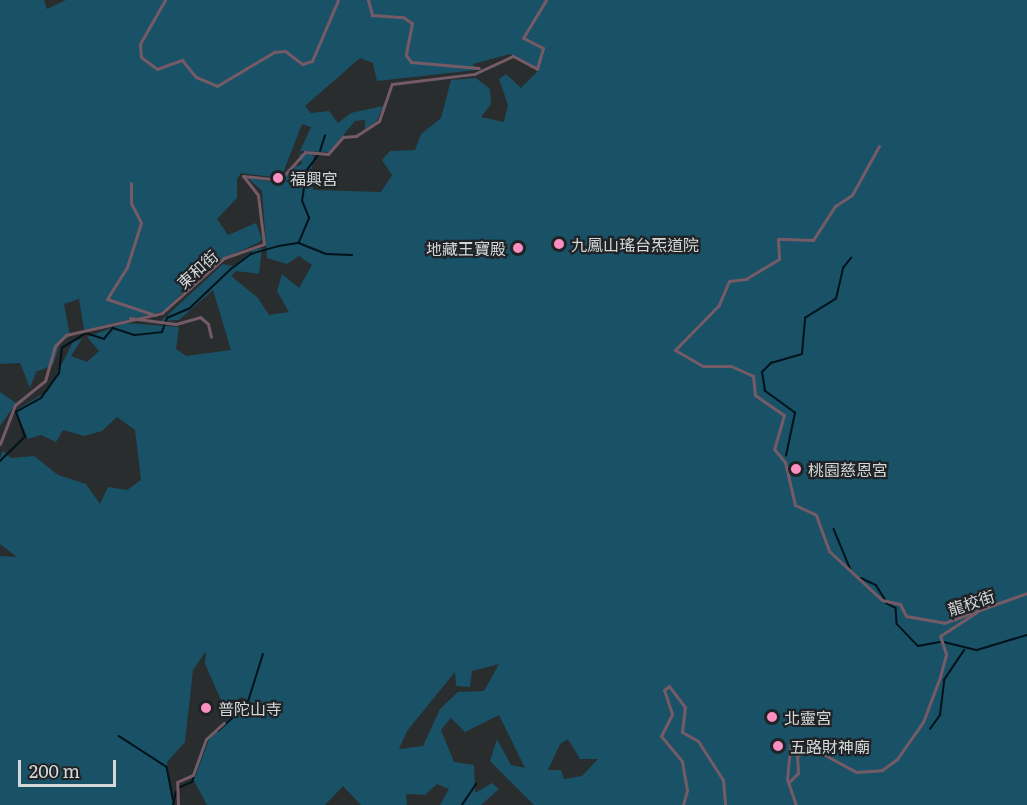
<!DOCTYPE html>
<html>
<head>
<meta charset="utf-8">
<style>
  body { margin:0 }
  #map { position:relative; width:1027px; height:805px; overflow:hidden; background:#292d2e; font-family:Literata,"Noto Sans TC",serif }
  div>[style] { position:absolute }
  .green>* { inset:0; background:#195167 }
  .stream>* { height:1.5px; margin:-0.75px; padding:0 0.75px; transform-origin:0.75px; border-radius:0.75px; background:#00131b }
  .street>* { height:3px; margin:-1.5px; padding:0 1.5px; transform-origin:1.5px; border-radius:1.5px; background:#745b66 }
  .dots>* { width:16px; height:16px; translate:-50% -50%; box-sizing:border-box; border:3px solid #1f2325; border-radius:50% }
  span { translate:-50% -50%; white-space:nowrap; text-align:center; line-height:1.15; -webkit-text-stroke:4.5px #1f2325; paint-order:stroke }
  .poi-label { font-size:16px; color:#d5d7d8 }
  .left { translate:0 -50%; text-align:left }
  .right { translate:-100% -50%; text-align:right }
  .street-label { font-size:16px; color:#d5d7d8 }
  .scale { position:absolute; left:18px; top:760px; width:98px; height:27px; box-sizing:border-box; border:3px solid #d5d7d8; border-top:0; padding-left:8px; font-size:18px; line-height:21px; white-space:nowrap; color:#d5d7d8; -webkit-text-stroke:4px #1f2325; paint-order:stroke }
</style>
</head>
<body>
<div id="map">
  <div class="green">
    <div style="clip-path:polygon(evenodd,0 0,44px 0,47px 9px,66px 0,1027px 0,1027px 805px,534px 805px,490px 761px,497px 739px,511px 765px,525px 768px,499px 715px,465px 732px,451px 718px,441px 730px,454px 762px,474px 765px,475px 793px,492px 783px,499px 789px,481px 805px,440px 805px,449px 789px,437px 784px,425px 795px,406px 794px,407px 805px,361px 805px,343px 786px,325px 805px,207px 805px,192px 777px,203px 744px,248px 700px,241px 697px,225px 709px,205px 664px,206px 651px,193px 670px,185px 742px,167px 762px,173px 805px,0 805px,0 556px,17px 557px,0 544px,0 458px,3px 451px,11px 458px,34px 456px,58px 475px,86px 484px,100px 504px,108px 487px,127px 490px,141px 480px,135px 430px,117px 417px,102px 431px,84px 436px,63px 430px,56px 442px,41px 435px,28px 439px,16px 410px,48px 391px,73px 342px,82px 339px,71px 356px,87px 362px,99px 351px,87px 337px,125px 323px,179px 327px,176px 349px,186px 356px,231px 350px,213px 290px,179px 320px,161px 321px,223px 264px,233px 266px,253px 250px,262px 248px,259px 274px,236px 271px,231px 276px,258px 298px,269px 315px,289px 312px,277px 291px,282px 274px,299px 288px,312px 265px,299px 256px,287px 264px,267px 258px,262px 191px,248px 178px,281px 183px,288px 169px,302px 164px,299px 154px,310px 153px,314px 156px,309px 181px,314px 190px,381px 192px,392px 175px,382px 160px,390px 151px,415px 150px,421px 134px,441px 118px,451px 80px,476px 78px,490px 89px,491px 104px,481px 117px,504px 122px,508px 105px,499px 79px,506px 74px,521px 88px,539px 70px,510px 54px,473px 64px,476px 70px,377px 81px,373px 63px,360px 58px,305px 106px,311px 113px,329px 111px,338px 123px,351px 113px,383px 106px,377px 121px,365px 129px,365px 120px,355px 121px,329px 152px,300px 151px,311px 127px,302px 124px,281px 178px,241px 173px,237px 179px,237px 198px,217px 219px,228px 235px,256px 223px,262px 239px,258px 243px,210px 264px,165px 311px,84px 330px,79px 299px,64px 304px,70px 336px,60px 343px,53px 365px,36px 372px,30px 388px,20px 363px,0 364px,0 0,499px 664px,484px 691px,458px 692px,440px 709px,423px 746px,399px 749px,407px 731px,455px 672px,456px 686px,470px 687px,472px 671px,499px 664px,0 0,568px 739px,580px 759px,598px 759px,582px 776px,564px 779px,561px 770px,548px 770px,560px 744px,568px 739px)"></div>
    <div style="clip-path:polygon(0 392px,16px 403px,0 426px)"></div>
  </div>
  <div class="stream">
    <div style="left:320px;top:151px;width:16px;rotate:-72deg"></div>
    <div style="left:299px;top:242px;width:26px;rotate:-67deg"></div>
    <div style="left:309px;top:218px;width:18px;rotate:-112deg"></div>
    <div style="left:302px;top:201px;width:31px;rotate:-81deg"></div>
    <div style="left:307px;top:170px;width:20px;rotate:-53deg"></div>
    <div style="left:786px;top:456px;width:44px;rotate:-78.2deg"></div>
    <div style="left:795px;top:413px;width:37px;rotate:-144deg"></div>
    <div style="left:765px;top:391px;width:19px;rotate:-99deg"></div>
    <div style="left:762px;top:372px;width:13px;rotate:-45deg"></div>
    <div style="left:771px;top:363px;width:32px;rotate:-16deg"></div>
    <div style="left:802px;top:354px;width:36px;rotate:-85deg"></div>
    <div style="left:805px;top:318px;width:36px;rotate:-32deg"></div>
    <div style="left:836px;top:299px;width:32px;rotate:-77deg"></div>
    <div style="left:843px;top:268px;width:13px;rotate:-51deg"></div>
    <div style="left:0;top:461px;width:35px;rotate:-44deg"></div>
    <div style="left:25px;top:437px;width:27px;rotate:-110deg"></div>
    <div style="left:16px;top:412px;width:29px;rotate:-29deg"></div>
    <div style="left:41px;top:398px;width:31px;rotate:-54deg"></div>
    <div style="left:59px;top:373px;width:25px;rotate:-83deg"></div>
    <div style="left:62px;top:348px;width:28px;rotate:-32deg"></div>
    <div style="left:86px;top:333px;width:19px;rotate:18deg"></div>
    <div style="left:104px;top:339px;width:14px;rotate:-51deg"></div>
    <div style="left:113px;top:328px;width:23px;rotate:18deg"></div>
    <div style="left:135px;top:335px;width:27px;rotate:-6deg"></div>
    <div style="left:162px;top:332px;width:15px;rotate:-70deg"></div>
    <div style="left:167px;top:318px;width:25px;rotate:-23deg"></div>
    <div style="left:190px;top:308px;width:57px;rotate:-43.6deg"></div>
    <div style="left:231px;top:269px;width:25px;rotate:-37deg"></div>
    <div style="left:251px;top:254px;width:29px;rotate:-16deg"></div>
    <div style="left:279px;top:246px;width:20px;rotate:-9deg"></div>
    <div style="left:299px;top:243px;width:29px;rotate:22deg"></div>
    <div style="left:326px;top:254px;width:26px;rotate:2deg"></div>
    <div style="left:834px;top:529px;width:44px;rotate:67.5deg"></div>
    <div style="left:861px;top:578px;width:17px;rotate:25deg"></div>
    <div style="left:876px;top:585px;width:17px;rotate:57deg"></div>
    <div style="left:886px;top:603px;width:11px;rotate:27deg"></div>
    <div style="left:896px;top:608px;width:16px;rotate:86deg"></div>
    <div style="left:897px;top:624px;width:30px;rotate:46deg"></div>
    <div style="left:918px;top:646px;width:22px;rotate:-10deg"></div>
    <div style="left:944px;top:642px;width:34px;rotate:14deg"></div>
    <div style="left:977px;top:650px;width:52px;rotate:-16.7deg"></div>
    <div style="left:930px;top:729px;width:17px;rotate:-54deg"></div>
    <div style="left:940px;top:715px;width:35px;rotate:-83deg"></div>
    <div style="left:944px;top:680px;width:36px;rotate:-56deg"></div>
    <div style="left:218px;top:731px;width:39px;rotate:-42deg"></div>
    <div style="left:247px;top:705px;width:53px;rotate:-72.6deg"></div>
    <div style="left:119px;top:736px;width:57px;rotate:32.9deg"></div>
    <div style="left:167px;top:767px;width:33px;rotate:79deg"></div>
    <div style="left:178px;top:788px;width:15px;rotate:-23deg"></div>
    <div style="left:192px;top:782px;width:46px;rotate:-69.6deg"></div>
    <div style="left:173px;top:805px;width:13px;rotate:-77deg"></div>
    <div style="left:462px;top:805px;width:25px;rotate:-56deg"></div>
  </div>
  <div class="street">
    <div style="left:165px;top:0;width:51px;rotate:119.6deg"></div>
    <div style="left:140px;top:44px;width:13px;rotate:86deg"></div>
    <div style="left:141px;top:57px;width:20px;rotate:37deg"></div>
    <div style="left:157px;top:69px;width:27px;rotate:-20deg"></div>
    <div style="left:182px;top:60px;width:22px;rotate:51deg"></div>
    <div style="left:196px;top:77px;width:23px;rotate:23deg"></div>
    <div style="left:217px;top:86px;width:66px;rotate:-30.8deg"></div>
    <div style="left:274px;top:52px;width:11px;rotate:-5deg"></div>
    <div style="left:285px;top:51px;width:21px;rotate:37deg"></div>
    <div style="left:302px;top:64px;width:10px;rotate:-17deg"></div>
    <div style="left:312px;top:61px;width:66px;rotate:-66.9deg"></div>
    <div style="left:368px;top:0;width:16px;rotate:75deg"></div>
    <div style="left:372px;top:15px;width:31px;rotate:4deg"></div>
    <div style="left:403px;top:17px;width:11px;rotate:34deg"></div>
    <div style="left:412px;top:23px;width:33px;rotate:101deg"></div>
    <div style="left:406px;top:55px;width:9px;rotate:54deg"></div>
    <div style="left:411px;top:62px;width:68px;rotate:5deg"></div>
    <div style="left:879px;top:146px;width:56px;rotate:118.9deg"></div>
    <div style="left:852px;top:195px;width:20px;rotate:147deg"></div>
    <div style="left:835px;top:206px;width:40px;rotate:122.9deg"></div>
    <div style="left:813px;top:240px;width:35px;rotate:-178deg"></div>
    <div style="left:778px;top:239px;width:20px;rotate:87deg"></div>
    <div style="left:779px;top:259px;width:39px;rotate:149deg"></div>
    <div style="left:746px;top:279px;width:17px;rotate:173deg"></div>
    <div style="left:729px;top:281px;width:26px;rotate:113deg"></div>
    <div style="left:719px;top:305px;width:63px;rotate:134.4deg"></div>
    <div style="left:675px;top:350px;width:32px;rotate:30deg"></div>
    <div style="left:703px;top:366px;width:28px"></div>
    <div style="left:731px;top:366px;width:24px;rotate:24deg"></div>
    <div style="left:753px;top:376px;width:19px;rotate:84deg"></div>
    <div style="left:755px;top:395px;width:35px;rotate:35deg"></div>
    <div style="left:784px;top:415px;width:35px;rotate:106deg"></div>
    <div style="left:774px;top:449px;width:17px;rotate:50deg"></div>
    <div style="left:785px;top:462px;width:44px;rotate:76.9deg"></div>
    <div style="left:795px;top:505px;width:23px;rotate:25deg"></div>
    <div style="left:816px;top:515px;width:38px;rotate:70deg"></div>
    <div style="left:829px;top:551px;width:72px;rotate:42.8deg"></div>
    <div style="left:882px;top:600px;width:18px;rotate:13deg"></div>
    <div style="left:900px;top:604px;width:13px;rotate:63deg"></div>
    <div style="left:906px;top:616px;width:39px;rotate:10deg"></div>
    <div style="left:944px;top:623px;width:88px;rotate:-19.9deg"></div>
    <div style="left:131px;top:183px;width:20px;rotate:90deg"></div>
    <div style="left:131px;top:203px;width:22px;rotate:63deg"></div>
    <div style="left:141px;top:223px;width:46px;rotate:107.7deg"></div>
    <div style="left:127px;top:267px;width:38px;rotate:122deg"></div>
    <div style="left:107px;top:299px;width:51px;rotate:18.4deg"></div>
    <div style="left:130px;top:318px;width:46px;rotate:7.4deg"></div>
    <div style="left:176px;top:324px;width:25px;rotate:-16deg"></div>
    <div style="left:200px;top:317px;width:11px;rotate:41deg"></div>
    <div style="left:208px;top:324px;width:13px;rotate:77deg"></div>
    <div style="left:0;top:444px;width:42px;rotate:-69deg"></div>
    <div style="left:15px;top:405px;width:38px;rotate:-39deg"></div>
    <div style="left:45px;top:381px;width:36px;rotate:-74deg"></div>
    <div style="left:55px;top:346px;width:16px;rotate:-45deg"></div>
    <div style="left:66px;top:335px;width:98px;rotate:-12.9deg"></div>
    <div style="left:162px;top:313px;width:83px;rotate:-41.6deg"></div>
    <div style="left:224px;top:258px;width:42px;rotate:-19.3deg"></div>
    <div style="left:264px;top:244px;width:49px;rotate:-97deg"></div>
    <div style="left:258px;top:195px;width:24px;rotate:-128deg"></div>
    <div style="left:243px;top:176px;width:37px;rotate:6deg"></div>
    <div style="left:280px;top:180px;width:38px;rotate:-48deg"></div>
    <div style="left:305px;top:152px;width:23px;rotate:5deg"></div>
    <div style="left:328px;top:154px;width:23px;rotate:-49deg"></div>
    <div style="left:343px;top:137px;width:13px;rotate:-4deg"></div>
    <div style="left:356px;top:136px;width:27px;rotate:-33deg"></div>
    <div style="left:379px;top:121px;width:39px;rotate:-71deg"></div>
    <div style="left:392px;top:84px;width:83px;rotate:-7deg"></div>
    <div style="left:474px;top:74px;width:43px;rotate:-24.8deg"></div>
    <div style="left:513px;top:56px;width:27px;rotate:28deg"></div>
    <div style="left:537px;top:69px;width:22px;rotate:-74deg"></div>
    <div style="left:543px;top:48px;width:22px;rotate:-153deg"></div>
    <div style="left:523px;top:38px;width:44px;rotate:-58.8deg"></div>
    <div style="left:791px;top:739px;width:40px;rotate:95.7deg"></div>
    <div style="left:787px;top:779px;width:28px;rotate:71deg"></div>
    <div style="left:788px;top:783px;width:14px;rotate:-45deg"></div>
    <div style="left:798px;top:773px;width:17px;rotate:-93deg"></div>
    <div style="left:797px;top:756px;width:17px;rotate:-28deg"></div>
    <div style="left:812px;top:748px;width:50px;rotate:28.6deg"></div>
    <div style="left:856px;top:772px;width:26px;rotate:-4deg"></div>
    <div style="left:882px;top:770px;width:19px;rotate:-36deg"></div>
    <div style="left:897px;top:759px;width:45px;rotate:-54.9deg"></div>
    <div style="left:923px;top:722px;width:48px;rotate:-69.3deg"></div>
    <div style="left:940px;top:677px;width:24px;rotate:-75deg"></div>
    <div style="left:946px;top:654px;width:19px;rotate:-108deg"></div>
    <div style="left:940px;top:636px;width:44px;rotate:-33deg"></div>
    <div style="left:178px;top:805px;width:23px;rotate:-92deg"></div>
    <div style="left:177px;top:782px;width:17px;rotate:-24deg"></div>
    <div style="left:193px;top:775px;width:38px;rotate:-70deg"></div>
    <div style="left:206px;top:739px;width:24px;rotate:-42deg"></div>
    <div style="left:683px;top:805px;width:16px;rotate:-75deg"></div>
    <div style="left:687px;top:790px;width:29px;rotate:-100deg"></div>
    <div style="left:682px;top:761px;width:33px;rotate:-130deg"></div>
    <div style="left:661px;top:736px;width:25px;rotate:-63deg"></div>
    <div style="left:672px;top:714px;width:25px;rotate:-108deg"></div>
    <div style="left:664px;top:690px;width:6px;rotate:-39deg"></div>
    <div style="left:669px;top:686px;width:26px;rotate:53deg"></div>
    <div style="left:685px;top:707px;width:25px;rotate:97deg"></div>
    <div style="left:682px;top:732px;width:18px;rotate:29deg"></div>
    <div style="left:698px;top:741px;width:46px;rotate:57.3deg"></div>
    <div style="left:723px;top:780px;width:25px;rotate:85deg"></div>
  </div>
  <div class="dots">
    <div style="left:278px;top:178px;background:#fc8fc2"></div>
    <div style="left:559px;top:244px;background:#fc8fc2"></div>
    <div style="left:518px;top:248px;background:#fc8fc2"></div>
    <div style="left:796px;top:469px;background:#fc8fc2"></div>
    <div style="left:206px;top:708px;background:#fc8fc2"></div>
    <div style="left:772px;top:717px;background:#fc8fc2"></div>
    <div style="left:778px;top:746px;background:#fc8fc2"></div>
  </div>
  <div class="poi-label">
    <span class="left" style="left:290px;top:178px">福興宮</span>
    <span class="left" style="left:571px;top:244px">九鳳山瑤台炁道院</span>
    <span class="right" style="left:506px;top:248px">地藏王寶殿</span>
    <span class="left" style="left:808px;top:469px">桃園慈恩宮</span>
    <span class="left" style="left:218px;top:708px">普陀山寺</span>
    <span class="left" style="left:784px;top:717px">北靈宮</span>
    <span class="left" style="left:790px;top:746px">五路財神廟</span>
  </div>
  <div class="street-label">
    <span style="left:197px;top:269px;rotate:-42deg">東和街</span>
    <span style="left:971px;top:602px;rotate:-18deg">龍校街</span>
  </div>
  <div class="scale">200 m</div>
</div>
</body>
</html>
